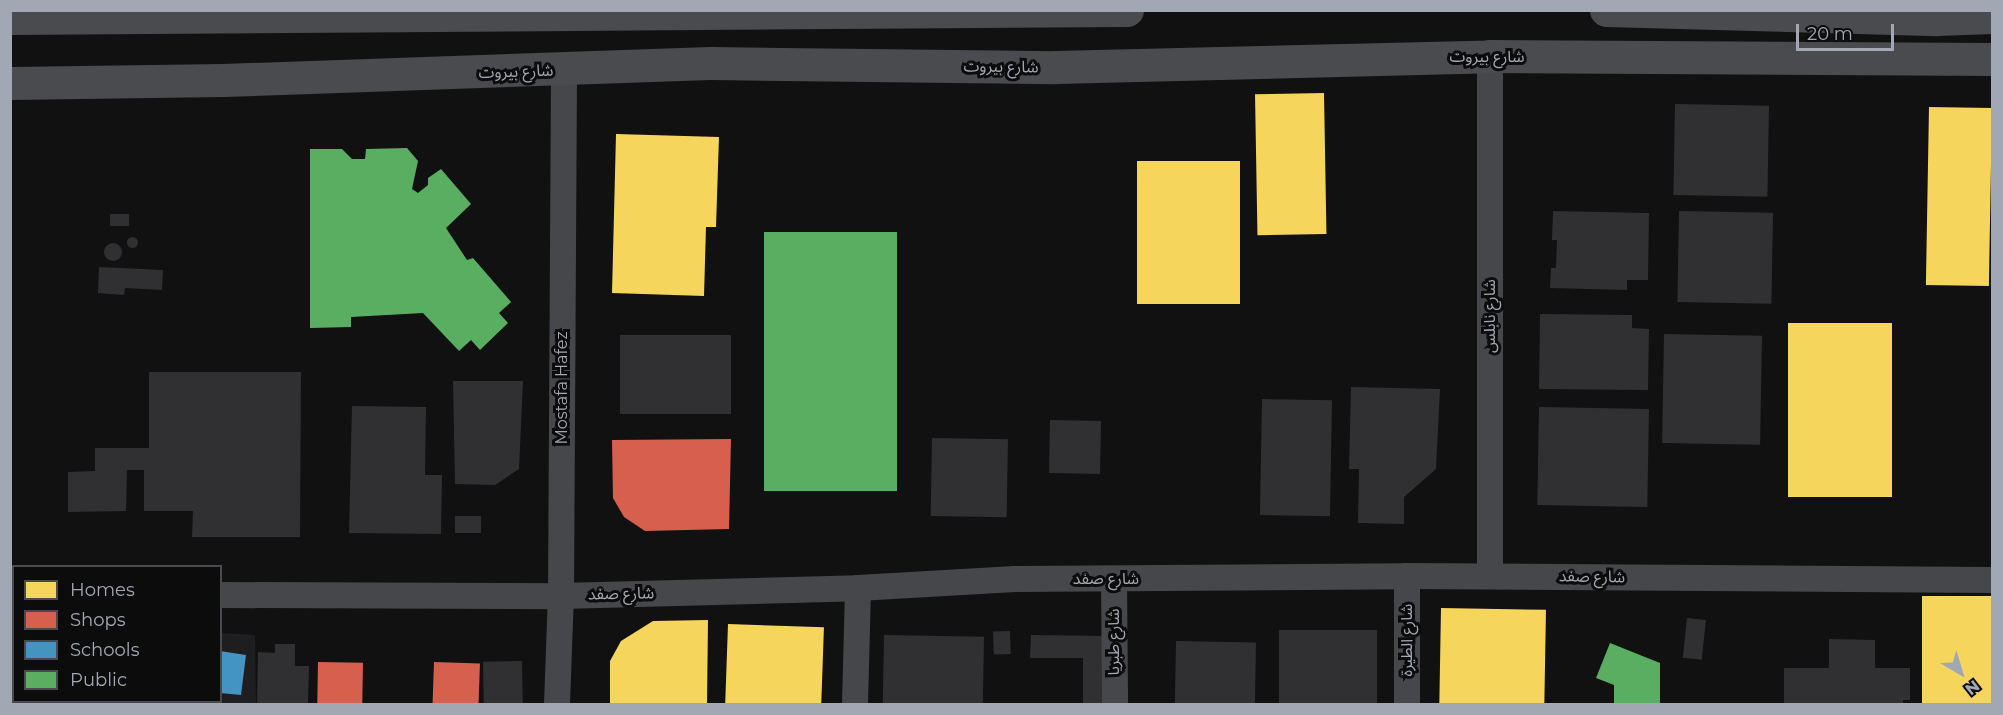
<!DOCTYPE html>
<html>
<head>
<meta charset="utf-8">
<style>
  body { margin:0 }
  #map { position:relative; width:2003px; height:715px; overflow:hidden; background:#111112; font-family:Montserrat,"Noto Sans Arabic",sans-serif }
  div>[style] { position:absolute }
  .built>* { inset:0; background:#1e1e20 }
  .homes>* { inset:0; background:#f6d55c; transform-origin:0 0 }
  .shops>* { inset:0; background:#d6604d; transform-origin:0 0 }
  .schools>* { inset:0; background:#4393c3 }
  .public>* { inset:0; background:#5aae61; transform-origin:0 0 }
  .building>* { inset:0; background:#303032; transform-origin:0 0 }
  .round { border-radius:50% }
  .minor>* { height:26px; margin:-13px; padding:0 13px; transform-origin:13px; border-radius:13px; background:#46474a }
  .secondary>* { height:33px; margin:-16.5px; padding:0 16.5px; transform-origin:16.5px; border-radius:16.5px; background:#4a4b4e }
  span { translate:-50% -50%; white-space:nowrap; text-align:center; line-height:1.15; -webkit-text-stroke:6px #0c0c0d; paint-order:stroke }
  .street-label { font-size:16px; color:#a2a8b3 }
  .frame { position:absolute; inset:0; border:12px solid #a2a8b3; pointer-events:none }
  .legend { position:absolute; left:12px; top:565px; width:210px; height:138px; box-sizing:border-box; background:#0c0c0d; border:2px solid #484a4f; margin:0; padding:8px 10px; list-style:none; font-size:18px; color:#a2a8b3 }
  .legend li { display:flex; align-items:center; gap:12px; height:30px }
  .legend b { width:30px; border:2px solid #484a4f }
  .north { position:absolute; left:1931px; top:643px; width:60px; height:60px; -webkit-text-stroke:4px #0c0c0d; paint-order:stroke; rotate:142deg; font-size:16px; font-weight:700; line-height:24px; text-align:center; color:#a2a8b3 }
  .north::after { content:''; display:block; margin:auto; width:21px; height:27px; background:#a2a8b3; clip-path:polygon(50% 0,100% 100%,50% 72%,0 100%) }
  .scale { position:absolute; left:1796px; top:24px; width:98px; height:27px; box-sizing:border-box; border:3px solid #a2a8b3; border-top:0; padding-left:8px; font-size:18px; line-height:21px; white-space:nowrap; color:#a2a8b3; -webkit-text-stroke:4px #0c0c0d; paint-order:stroke }
</style>
</head>
<body>
<div id="map">
  <div class="built">
    <div style="clip-path:polygon(221px 633px,255px 635px,256px 704px,18px 704px,19px 702px,220px 702px)"></div>
  </div>
  <div class="homes">
    <div style="left:1324px;top:93px;width:141px;height:69px;rotate:89deg"></div>
    <div style="left:1929px;top:107px;width:63px;height:178px;rotate:1deg"></div>
    <div style="clip-path:polygon(616px 134px,719px 137px,716px 227px,706px 227px,704px 296px,612px 293px)"></div>
    <div style="left:1240px;top:161px;width:143px;height:103px;rotate:90deg"></div>
    <div style="left:1788px;top:323px;width:104px;height:174px"></div>
    <div style="left:1922px;top:596px;width:70px;height:108px"></div>
    <div style="left:1441px;top:608px;width:105px;height:96px;rotate:1deg"></div>
    <div style="clip-path:polygon(708px 620px,707px 704px,610px 704px,610px 661px,621px 641px,653px 621px)"></div>
    <div style="left:728px;top:624px;width:96px;height:80px;rotate:2deg"></div>
  </div>
  <div class="shops">
    <div style="clip-path:polygon(731px 439px,729px 529px,645px 531px,624px 517px,613px 498px,612px 440px)"></div>
    <div style="left:318px;top:662px;width:45px;height:42px;rotate:1deg"></div>
    <div style="left:434px;top:662px;width:46px;height:42px;rotate:2deg"></div>
  </div>
  <div class="schools">
    <div style="clip-path:polygon(220px 651px,246px 655px,241px 695px,220px 693px)"></div>
    <div style="clip-path:polygon(25px 702px,149px 702px,162px 703px,24px 704px)"></div>
  </div>
  <div class="public">
    <div style="clip-path:polygon(407px 148px,418px 161px,412px 189px,418px 193px,428px 185px,428px 178px,441px 169px,471px 204px,446px 228px,467px 260px,473px 258px,511px 302px,499px 313px,508px 323px,480px 350px,471px 340px,459px 351px,423px 313px,351px 317px,351px 327px,310px 328px,310px 149px,342px 149px,352px 159px,365px 159px,366px 149px)"></div>
    <div style="left:764px;top:232px;width:133px;height:259px"></div>
    <div style="clip-path:polygon(1610px 643px,1660px 663px,1660px 704px,1614px 704px,1614px 685px,1596px 678px)"></div>
  </div>
  <div class="building">
    <div style="left:1675px;top:104px;width:94px;height:91px;rotate:1deg"></div>
    <div style="clip-path:polygon(1553px 211px,1649px 213px,1648px 280px,1627px 280px,1627px 290px,1550px 288px,1551px 268px,1556px 268px,1557px 240px,1552px 240px)"></div>
    <div style="left:1679px;top:211px;width:94px;height:91px;rotate:1deg"></div>
    <div style="left:110px;top:214px;width:19px;height:12px"></div>
    <div class="round" style="left:126.5px;top:236.5px;width:11px;height:11px"></div>
    <div class="round" style="left:104px;top:243px;width:18px;height:18px"></div>
    <div style="clip-path:polygon(99px 267px,163px 270px,162px 290px,125px 288px,124px 295px,98px 293px)"></div>
    <div style="clip-path:polygon(1540px 314px,1632px 315px,1632px 328px,1649px 329px,1648px 390px,1539px 389px)"></div>
    <div style="left:1664px;top:334px;width:98px;height:109px;rotate:1deg"></div>
    <div style="left:620px;top:335px;width:111px;height:79px"></div>
    <div style="clip-path:polygon(149px 372px,301px 372px,300px 537px,192px 537px,193px 511px,144px 511px,144px 470px,127px 470px,126px 511px,68px 512px,68px 472px,95px 471px,95px 448px,149px 448px)"></div>
    <div style="clip-path:polygon(453px 381px,523px 381px,519px 469px,495px 485px,455px 484px)"></div>
    <div style="clip-path:polygon(1351px 387px,1440px 389px,1436px 469px,1404px 497px,1404px 524px,1358px 523px,1359px 469px,1349px 469px)"></div>
    <div style="left:1262px;top:399px;width:70px;height:116px;rotate:1deg"></div>
    <div style="clip-path:polygon(352px 406px,426px 407px,425px 475px,442px 475px,441px 534px,349px 533px)"></div>
    <div style="left:1539px;top:407px;width:110px;height:98px;rotate:1deg"></div>
    <div style="left:1050px;top:420px;width:51px;height:53px;rotate:1deg"></div>
    <div style="left:932px;top:438px;width:76px;height:78px;rotate:1deg"></div>
    <div style="left:481px;top:516px;width:17px;height:26px;rotate:90deg"></div>
    <div style="left:1687px;top:618px;width:19px;height:40px;rotate:6deg"></div>
    <div style="left:1377px;top:630px;width:74px;height:98px;rotate:90deg"></div>
    <div style="left:1010px;top:631px;width:23px;height:17px;rotate:88deg"></div>
    <div style="left:884px;top:635px;width:100px;height:69px;rotate:1deg"></div>
    <div style="clip-path:polygon(1031px 635px,1109px 636px,1108px 704px,1083px 704px,1083px 658px,1030px 658px)"></div>
    <div style="clip-path:polygon(1829px 639px,1875px 640px,1875px 668px,1910px 668px,1910px 700px,1903px 700px,1903px 704px,1784px 704px,1784px 668px,1829px 668px)"></div>
    <div style="left:1176px;top:641px;width:80px;height:63px;rotate:1deg"></div>
    <div style="clip-path:polygon(275px 644px,295px 644px,295px 666px,309px 666px,308px 704px,257px 704px,258px 652px,275px 653px)"></div>
    <div style="left:522px;top:661px;width:42px;height:39px;rotate:89deg"></div>
  </div>
  <div class="minor">
    <div style="left:1490px;top:576px;width:520px;rotate:-90deg"></div>
    <div style="left:1114px;top:579px;width:125px;rotate:89.5deg"></div>
    <div style="left:10px;top:595px;width:4px"></div>
    <div style="left:220px;top:595px;width:341px;rotate:0.2deg"></div>
    <div style="left:561px;top:596px;width:297px;rotate:-1.5deg"></div>
    <div style="left:858px;top:588px;width:157px;rotate:-3.3deg"></div>
    <div style="left:1015px;top:579px;width:392px;rotate:-0.4deg"></div>
    <div style="left:1407px;top:576px;width:585px;rotate:0.39deg"></div>
    <div style="left:557px;top:704px;width:108px;rotate:-87.9deg"></div>
    <div style="left:561px;top:596px;width:526px;rotate:-89.67deg"></div>
    <div style="left:855px;top:704px;width:116px;rotate:-88.5deg"></div>
    <div style="left:1407px;top:704px;width:128px;rotate:-90deg"></div>
  </div>
  <div class="secondary">
    <div style="left:1606px;top:10px;width:331px;rotate:1.6deg"></div>
    <div style="left:1937px;top:19px;width:55px;rotate:-2.1deg"></div>
    <div style="left:10px;top:18px;width:1117px;rotate:-0.41deg"></div>
    <div style="left:10px;top:83px;width:213px;rotate:-0.8deg"></div>
    <div style="left:223px;top:80px;width:487px;rotate:-2deg"></div>
    <div style="left:710px;top:63px;width:345px;rotate:0.7deg"></div>
    <div style="left:1055px;top:67px;width:435px;rotate:-1.4deg"></div>
    <div style="left:1490px;top:56px;width:502px;rotate:0.34deg"></div>
  </div>
  <div class="street-label">
    <span style="left:1487px;top:57px">شارع بيروت</span>
    <span style="left:1001px;top:67px;rotate:1deg">شارع بيروت</span>
    <span style="left:516px;top:72px;rotate:-2deg">شارع بيروت</span>
    <span style="left:1490px;top:316px;rotate:-90deg">شارع نابلس</span>
    <span style="left:562px;top:388px;rotate:-90deg">Mostafa Hafez</span>
    <span style="left:1592px;top:577px;rotate:1deg">شارع صفد</span>
    <span style="left:1106px;top:579px">شارع صفد</span>
    <span style="left:621px;top:594px;rotate:-1deg">شارع صفد</span>
    <span style="left:1407px;top:640px;rotate:-90deg">شارع الطيرة</span>
    <span style="left:1114px;top:642px;rotate:-90deg">شارع طبريا</span>
  </div>
  <div class="frame"></div>
  <ul class="legend">
  <li><b style="height:16px;background:#f6d55c"></b>Homes</li>
  <li><b style="height:16px;background:#d6604d"></b>Shops</li>
  <li><b style="height:16px;background:#4393c3"></b>Schools</li>
  <li><b style="height:16px;background:#5aae61"></b>Public</li>
  </ul>
  <div class="north">N</div>
  <div class="scale">20 m</div>
</div>
</body>
</html>
